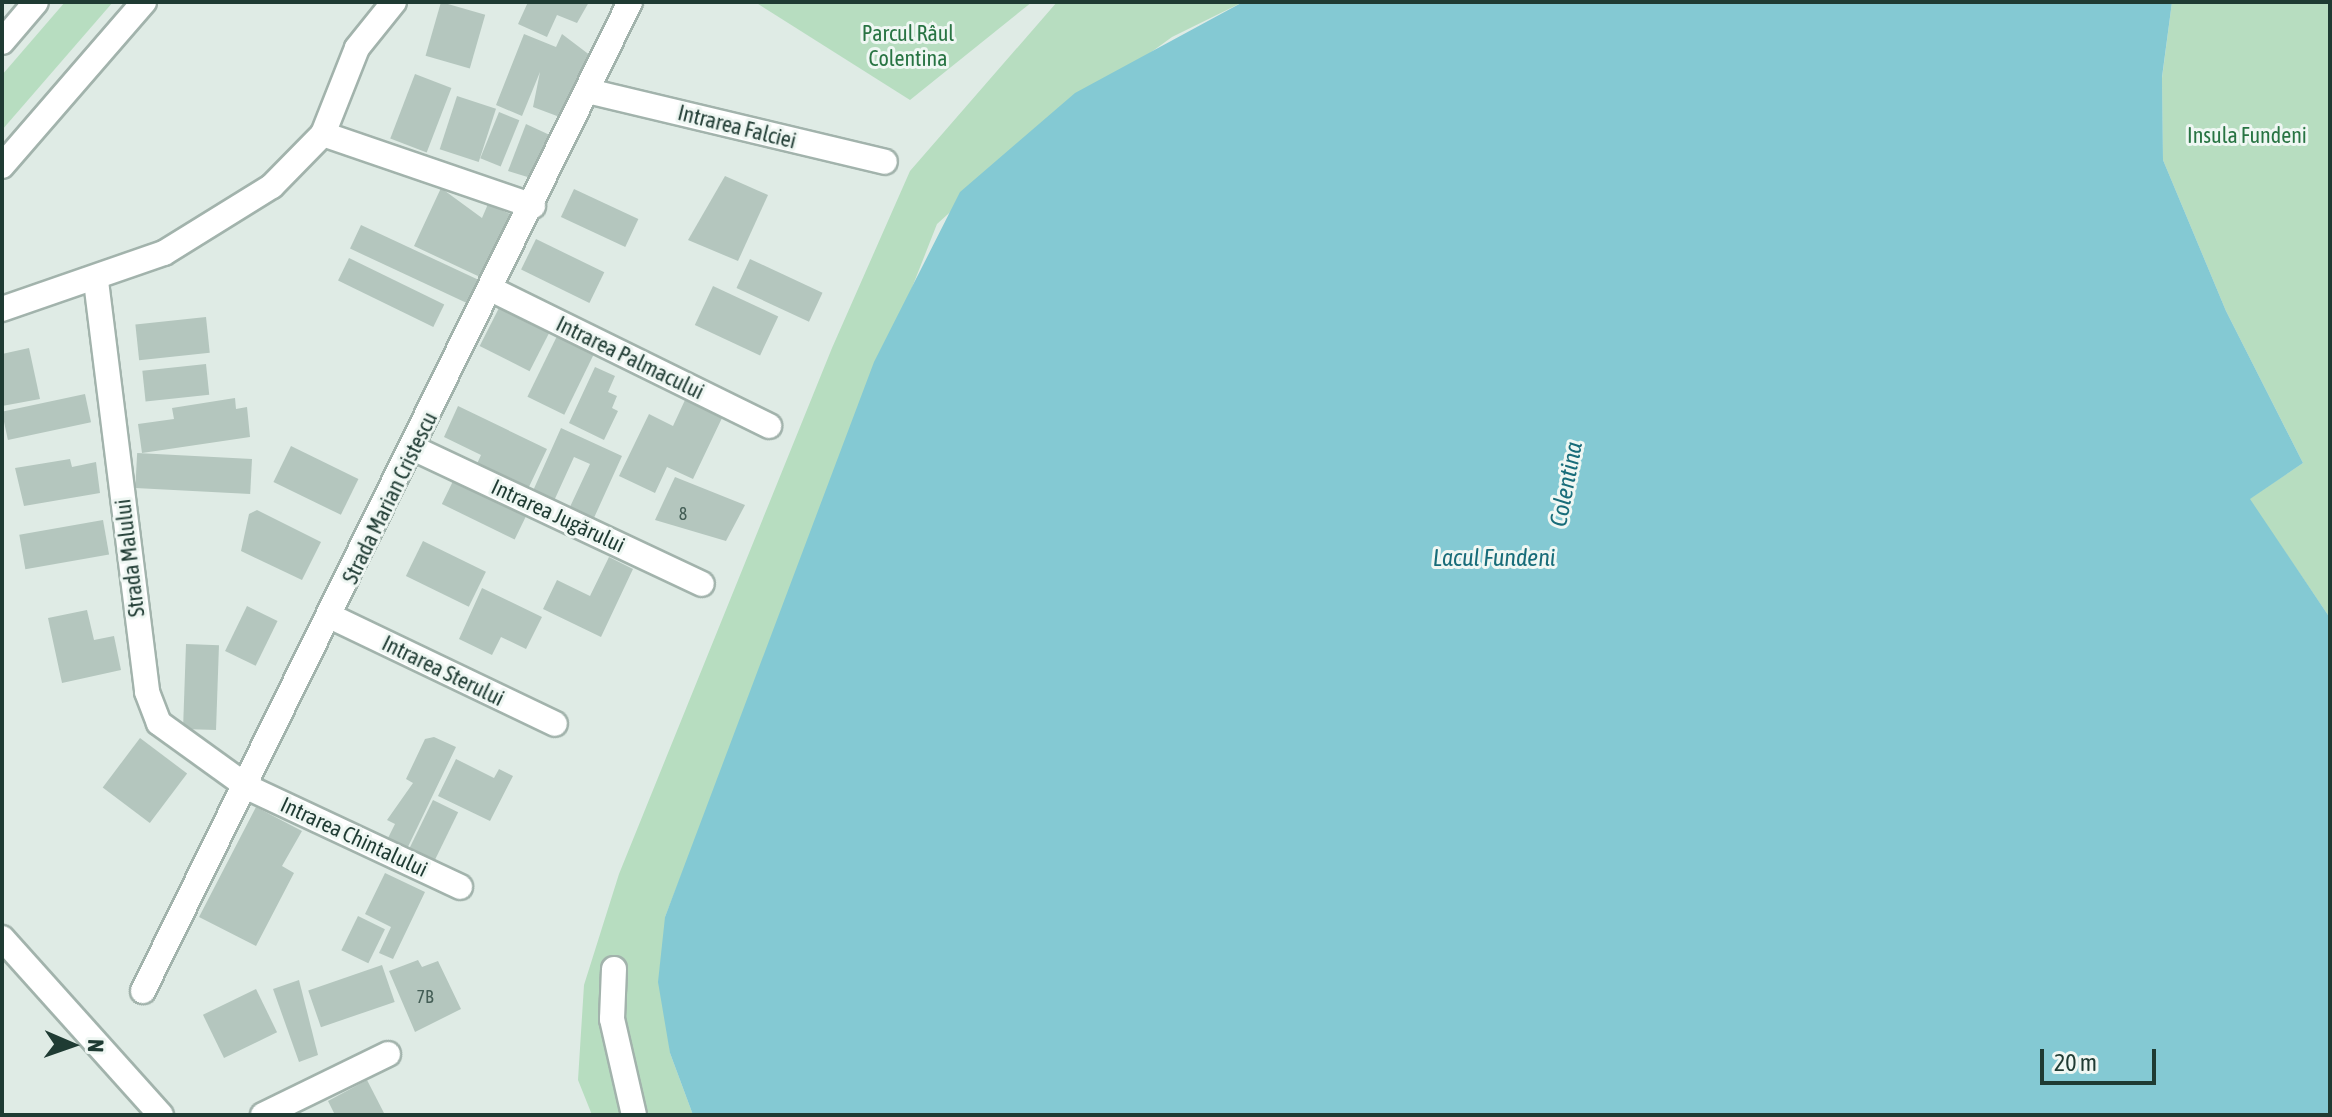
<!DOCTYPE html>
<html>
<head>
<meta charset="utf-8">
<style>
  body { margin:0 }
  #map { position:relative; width:2332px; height:1117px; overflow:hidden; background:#dfebe5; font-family:"Asap Condensed",sans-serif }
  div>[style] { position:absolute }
  .green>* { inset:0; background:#b7ddc0 }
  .water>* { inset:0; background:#84c9d3 }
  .building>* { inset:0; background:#b4c6be; transform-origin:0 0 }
  .roads { filter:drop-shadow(2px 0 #a2b3ac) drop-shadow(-2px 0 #a2b3ac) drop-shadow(0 2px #a2b3ac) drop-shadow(0 -2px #a2b3ac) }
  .pedestrian>* { height:24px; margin:-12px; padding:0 12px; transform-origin:12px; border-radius:12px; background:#fff }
  .minor>* { height:24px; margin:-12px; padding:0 12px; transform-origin:12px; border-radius:12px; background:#fff }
  .secondary>* { height:24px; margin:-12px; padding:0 12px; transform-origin:12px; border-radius:12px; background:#fff }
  span { translate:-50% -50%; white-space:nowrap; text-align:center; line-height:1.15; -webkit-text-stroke:6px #eff7f3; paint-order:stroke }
  .number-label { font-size:18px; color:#445e56 }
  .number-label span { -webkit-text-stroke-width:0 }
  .park-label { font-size:22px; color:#287443 }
  .street-label { font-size:22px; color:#1f3b33 }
  .water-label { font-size:24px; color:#186c79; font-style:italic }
  .frame { position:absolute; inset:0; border:4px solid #1f3b33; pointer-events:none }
  .north { position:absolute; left:32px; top:1005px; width:80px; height:80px; -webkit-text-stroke:6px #eff7f3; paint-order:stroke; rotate:92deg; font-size:22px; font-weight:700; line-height:32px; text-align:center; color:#1f3b33 }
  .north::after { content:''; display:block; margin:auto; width:28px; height:36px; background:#1f3b33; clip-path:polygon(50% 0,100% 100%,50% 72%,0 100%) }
  .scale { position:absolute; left:2040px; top:1049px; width:116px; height:36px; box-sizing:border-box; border:4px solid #1f3b33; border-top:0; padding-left:10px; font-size:24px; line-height:28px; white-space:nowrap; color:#1f3b33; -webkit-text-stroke:6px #eff7f3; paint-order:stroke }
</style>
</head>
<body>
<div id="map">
  <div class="green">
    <div style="clip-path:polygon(65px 2px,113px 2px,2px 130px,2px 75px)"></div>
    <div style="clip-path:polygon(755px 2px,1032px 2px,910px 100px)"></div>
    <div style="clip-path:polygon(1057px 2px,1243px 2px,1172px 37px,1030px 140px,937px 224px,665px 917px,670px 1053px,693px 1115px,592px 1115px,578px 1080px,584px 985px,619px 874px,832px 348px,910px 171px)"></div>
    <div style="clip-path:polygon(2172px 2px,2330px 2px,2330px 618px,2249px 499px,2303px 463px,2226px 311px,2163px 160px,2162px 78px)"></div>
  </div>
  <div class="water">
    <div style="clip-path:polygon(1243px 2px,2172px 2px,2162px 77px,2163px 160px,2226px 311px,2303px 463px,2250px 499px,2330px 618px,2330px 1115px,693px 1115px,670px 1053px,658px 982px,665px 917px,874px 362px,960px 192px,1075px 93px)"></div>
  </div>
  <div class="building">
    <div style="left:441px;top:2px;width:46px;height:56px;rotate:16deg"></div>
    <div style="clip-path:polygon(528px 2px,589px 2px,577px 23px,557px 15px,547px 37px,518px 24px)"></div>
    <div style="clip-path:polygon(524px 34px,556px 47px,562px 34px,591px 56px,565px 119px,533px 107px,540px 72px,522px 116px,496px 105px)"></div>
    <div style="left:415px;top:74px;width:39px;height:69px;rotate:21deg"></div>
    <div style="left:457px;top:96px;width:41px;height:56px;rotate:18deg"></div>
    <div style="left:499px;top:112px;width:22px;height:50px;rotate:22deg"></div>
    <div style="clip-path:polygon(526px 124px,554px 137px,534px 179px,508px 171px)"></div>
    <div style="clip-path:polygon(725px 176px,768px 195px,738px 261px,688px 240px)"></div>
    <div style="clip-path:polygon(441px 188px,482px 218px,488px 204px,510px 214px,480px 277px,414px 246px)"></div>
    <div style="left:574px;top:189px;width:71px;height:31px;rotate:25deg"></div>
    <div style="left:361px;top:225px;width:130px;height:26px;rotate:25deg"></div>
    <div style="left:536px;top:239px;width:76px;height:34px;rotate:26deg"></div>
    <div style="left:349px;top:258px;width:106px;height:25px;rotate:26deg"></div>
    <div style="left:750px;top:259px;width:80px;height:32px;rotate:25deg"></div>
    <div style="left:713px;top:286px;width:72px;height:43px;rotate:25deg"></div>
    <div style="left:501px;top:304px;width:56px;height:47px;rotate:27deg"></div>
    <div style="left:206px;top:317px;width:36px;height:71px;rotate:84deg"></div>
    <div style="left:559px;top:332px;width:41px;height:72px;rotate:26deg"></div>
    <div style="clip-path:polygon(29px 348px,40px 399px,2px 406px,2px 354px)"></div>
    <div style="left:206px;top:364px;width:31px;height:64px;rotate:84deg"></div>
    <div style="clip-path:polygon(595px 367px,615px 376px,608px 392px,617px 396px,612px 408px,618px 411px,604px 440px,569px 423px)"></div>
    <div style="left:85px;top:394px;width:29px;height:85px;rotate:78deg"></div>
    <div style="clip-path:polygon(235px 398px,236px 409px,247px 407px,250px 437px,142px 453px,138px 424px,174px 419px,172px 408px)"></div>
    <div style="clip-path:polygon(685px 400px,722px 418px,693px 479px,667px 467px,655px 493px,619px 476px,649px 414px,673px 426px)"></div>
    <div style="clip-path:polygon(458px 406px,547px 449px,527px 491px,476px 466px,481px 455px,444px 437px)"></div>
    <div style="clip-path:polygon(561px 428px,622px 456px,593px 520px,569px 509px,590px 464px,574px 457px,553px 503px,532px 493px)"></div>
    <div style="left:291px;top:446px;width:75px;height:40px;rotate:26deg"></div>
    <div style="clip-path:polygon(70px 459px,72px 467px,96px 462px,100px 493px,24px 506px,15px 468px)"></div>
    <div style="left:252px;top:459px;width:35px;height:115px;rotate:93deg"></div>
    <div style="left:455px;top:477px;width:81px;height:30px;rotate:26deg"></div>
    <div style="clip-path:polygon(675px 477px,745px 505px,726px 541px,655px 520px)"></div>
    <div style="clip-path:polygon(257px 510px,321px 542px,302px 580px,241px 551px,249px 514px)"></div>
    <div style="left:103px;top:520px;width:35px;height:85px;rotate:80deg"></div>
    <div style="left:423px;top:541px;width:70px;height:39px;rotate:26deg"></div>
    <div style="clip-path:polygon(609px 557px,633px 569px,601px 637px,543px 609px,557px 580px,590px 596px)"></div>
    <div style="clip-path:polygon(482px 588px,542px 617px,526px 649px,501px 637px,492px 655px,459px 639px)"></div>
    <div style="left:247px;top:606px;width:34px;height:50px;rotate:26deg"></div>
    <div style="clip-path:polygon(87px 610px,94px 640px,114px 636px,121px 670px,62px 683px,48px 618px)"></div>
    <div style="left:186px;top:644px;width:33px;height:85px;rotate:2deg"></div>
    <div style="clip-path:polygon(434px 737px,456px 747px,405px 853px,385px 844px,395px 824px,387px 820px,413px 783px,406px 779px,425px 739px)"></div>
    <div style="left:140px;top:738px;width:59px;height:62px;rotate:37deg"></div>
    <div style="clip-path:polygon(456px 759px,494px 778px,499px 769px,513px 776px,490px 821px,438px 796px)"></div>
    <div style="left:433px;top:800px;width:28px;height:57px;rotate:26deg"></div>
    <div style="clip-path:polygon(256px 807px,302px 831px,282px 866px,294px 873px,256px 946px,199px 917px)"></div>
    <div style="clip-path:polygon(385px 873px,425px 892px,393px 959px,379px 953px,391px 927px,365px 914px)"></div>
    <div style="left:358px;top:916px;width:30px;height:38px;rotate:26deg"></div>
    <div style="clip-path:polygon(418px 960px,422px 967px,438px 961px,461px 1009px,415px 1032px,389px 971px)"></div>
    <div style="left:382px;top:965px;width:39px;height:78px;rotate:71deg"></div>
    <div style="clip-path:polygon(299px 980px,318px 1055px,299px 1062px,273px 989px)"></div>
    <div style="left:256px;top:989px;width:48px;height:59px;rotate:64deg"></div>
    <div style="clip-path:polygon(367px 1080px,385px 1115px,335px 1115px,328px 1101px)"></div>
  </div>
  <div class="roads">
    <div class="pedestrian">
      <div style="left:263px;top:1115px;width:139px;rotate:-26deg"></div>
    </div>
    <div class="minor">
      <div style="left:588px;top:91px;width:305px;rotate:13.4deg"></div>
      <div style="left:323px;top:134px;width:222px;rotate:18.9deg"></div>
      <div style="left:96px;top:281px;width:414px;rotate:82.9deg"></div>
      <div style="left:147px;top:692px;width:33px;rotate:69deg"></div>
      <div style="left:159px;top:723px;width:111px;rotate:35.8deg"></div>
      <div style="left:249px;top:788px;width:233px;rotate:25.1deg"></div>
      <div style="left:491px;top:289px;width:310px;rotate:26.2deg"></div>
      <div style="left:2px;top:309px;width:171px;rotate:-19.1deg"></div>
      <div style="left:164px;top:253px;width:127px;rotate:-31.8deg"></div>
      <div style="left:272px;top:186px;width:73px;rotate:-45.6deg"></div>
      <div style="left:323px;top:134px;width:92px;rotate:-68.4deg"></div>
      <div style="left:357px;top:48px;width:59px;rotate:-51.2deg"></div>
      <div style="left:413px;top:448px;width:319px;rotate:25.2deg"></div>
      <div style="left:332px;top:617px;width:247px;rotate:25.6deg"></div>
      <div style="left:2px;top:938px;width:238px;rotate:48.1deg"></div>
      <div style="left:614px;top:969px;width:50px;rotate:92.3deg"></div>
      <div style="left:612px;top:1019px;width:98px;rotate:77.1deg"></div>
      <div style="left:143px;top:991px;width:1102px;rotate:-63.78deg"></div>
    </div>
    <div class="secondary">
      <div style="left:2px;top:42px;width:52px;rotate:-49.6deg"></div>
      <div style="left:2px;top:166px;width:217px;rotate:-49.1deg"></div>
    </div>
  </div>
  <div class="number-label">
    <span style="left:683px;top:514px">8</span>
    <span style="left:425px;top:997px">7B</span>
  </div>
  <div class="park-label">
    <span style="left:908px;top:46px">Parcul Râul<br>Colentina</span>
    <span style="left:2247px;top:136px">Insula Fundeni</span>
  </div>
  <div class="street-label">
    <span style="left:737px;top:127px;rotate:14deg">Intrarea Falciei</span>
    <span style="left:630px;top:358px;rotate:26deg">Intrarea Palmacului</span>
    <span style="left:390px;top:498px;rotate:-64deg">Strada Marian Cristescu</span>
    <span style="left:558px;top:516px;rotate:25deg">Intrarea Jugărului</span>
    <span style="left:130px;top:558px;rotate:-97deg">Strada Malului</span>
    <span style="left:443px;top:671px;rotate:26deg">Intrarea Sterului</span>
    <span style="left:354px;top:837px;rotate:25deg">Intrarea Chintalului</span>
  </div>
  <div class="water-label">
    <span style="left:1566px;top:484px;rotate:-79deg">Colentina</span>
    <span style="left:1494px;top:558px">Lacul Fundeni</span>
  </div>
  <div class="frame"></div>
  <div class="north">N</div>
  <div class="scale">20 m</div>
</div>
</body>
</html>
